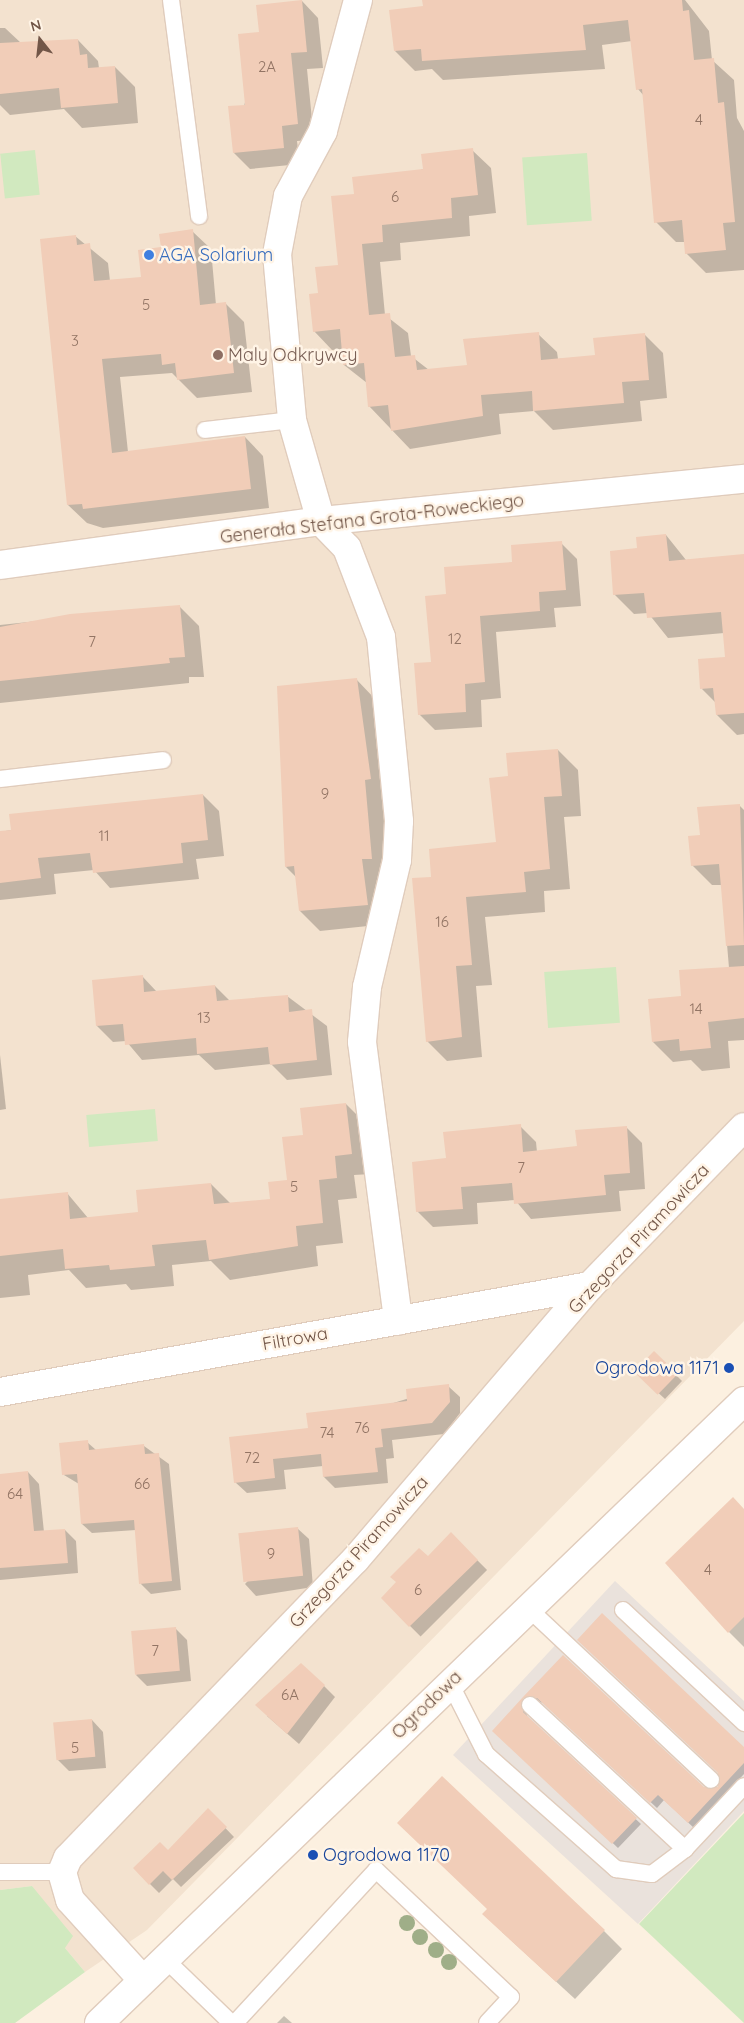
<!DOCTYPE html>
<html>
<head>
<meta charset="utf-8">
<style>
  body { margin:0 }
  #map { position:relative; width:744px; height:2023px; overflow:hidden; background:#fcf0e0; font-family:Quicksand,sans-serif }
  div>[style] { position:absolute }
  .residential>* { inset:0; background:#f3e2cf }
  .industrial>* { inset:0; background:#eae2dc }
  .green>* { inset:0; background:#d1e9bf; transform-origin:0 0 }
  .shadow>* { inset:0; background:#0003; transform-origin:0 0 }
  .building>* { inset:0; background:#f1cdb8; transform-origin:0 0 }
  .roads { filter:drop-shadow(1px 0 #e0ccbc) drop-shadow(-1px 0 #e0ccbc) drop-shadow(0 1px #e0ccbc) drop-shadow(0 -1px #e0ccbc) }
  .service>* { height:16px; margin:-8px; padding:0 8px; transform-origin:8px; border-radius:8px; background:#fff }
  .minor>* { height:28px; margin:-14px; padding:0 14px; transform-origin:14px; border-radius:14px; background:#fff }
  .tertiary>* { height:28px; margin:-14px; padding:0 14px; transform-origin:14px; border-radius:14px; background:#fff }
  .trees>* { width:16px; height:16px; margin:-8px; border-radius:50%; background:#9fae88 }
  .dots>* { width:14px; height:14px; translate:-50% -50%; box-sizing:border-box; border:2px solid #fff4e6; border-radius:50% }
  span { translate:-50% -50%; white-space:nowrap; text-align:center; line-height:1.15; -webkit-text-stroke:5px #fff4e6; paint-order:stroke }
  .number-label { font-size:15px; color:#927464 }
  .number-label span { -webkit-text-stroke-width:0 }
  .shop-label { font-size:18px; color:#366cbe }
  .left { translate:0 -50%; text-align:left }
  .education-label { font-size:18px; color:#785e54 }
  .street-label { font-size:18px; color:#725648 }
  .transit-label { font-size:18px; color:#164399 }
  .right { translate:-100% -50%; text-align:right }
  .north { position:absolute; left:15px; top:15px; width:50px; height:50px; -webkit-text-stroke:4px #fff4e6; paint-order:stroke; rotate:344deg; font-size:14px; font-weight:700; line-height:20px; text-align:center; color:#725648 }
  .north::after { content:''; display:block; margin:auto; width:18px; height:22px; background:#725648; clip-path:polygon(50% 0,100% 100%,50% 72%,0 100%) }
</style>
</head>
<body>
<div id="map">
  <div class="residential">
    <div style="clip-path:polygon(0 0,744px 0,744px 1321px,147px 1930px,85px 1972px,65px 1948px,32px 1886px,0 1890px)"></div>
  </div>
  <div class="industrial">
    <div style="clip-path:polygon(615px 1581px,744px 1701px,744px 1811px,638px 1924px,453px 1755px)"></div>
  </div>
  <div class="green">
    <div style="left:35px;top:150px;width:45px;height:35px;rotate:84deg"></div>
    <div style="left:587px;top:153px;width:68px;height:65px;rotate:86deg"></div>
    <div style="left:616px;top:967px;width:56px;height:72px;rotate:86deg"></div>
    <div style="left:155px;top:1109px;width:32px;height:69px;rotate:85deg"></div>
    <div style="clip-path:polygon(744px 1813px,744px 2023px,639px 1924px)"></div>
    <div style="clip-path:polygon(32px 1886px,73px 1936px,65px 1948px,85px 1972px,15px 2023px,0 2023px,0 1890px)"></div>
  </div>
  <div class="shadow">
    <div style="clip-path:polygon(423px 0,685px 0,709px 31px,712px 60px,734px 80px,737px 118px,744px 131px,744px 270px,706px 273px,686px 253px,685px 242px,676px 242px,656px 222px,644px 96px,638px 89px,632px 41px,602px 45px,605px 69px,443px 80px,432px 69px,415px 71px,395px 51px,424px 7px)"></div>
    <div style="clip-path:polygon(302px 1px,318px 18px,323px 68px,307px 69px,314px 140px,297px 141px,300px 164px,250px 169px,234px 153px,260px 33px)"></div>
    <div style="clip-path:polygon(0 28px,5px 28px,21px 43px,78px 40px,98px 61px,99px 68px,115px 67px,135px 87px,138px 123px,82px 128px,64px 109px,10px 115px,0 105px)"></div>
    <div style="clip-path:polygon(472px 150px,491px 168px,496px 213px,469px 216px,470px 236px,400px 243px,401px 260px,380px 262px,385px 315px,408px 333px,411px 356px,429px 370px,468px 366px,538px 334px,557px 352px,558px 359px,596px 356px,644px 334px,663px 353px,667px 398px,640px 401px,642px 421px,553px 430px,534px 411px,499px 414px,501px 434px,410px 449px,369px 406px,367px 383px,344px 365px,343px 349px,332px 350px,314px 331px,319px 295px,340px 266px,356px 195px)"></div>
    <div style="clip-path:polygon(192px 231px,211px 249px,216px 305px,226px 304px,244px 322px,252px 392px,197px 398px,172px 373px,120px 377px,128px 452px,245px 437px,263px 456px,269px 508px,103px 528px,87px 523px,68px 505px,75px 236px,108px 263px,110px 281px,143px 278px,163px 248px)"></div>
    <div style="clip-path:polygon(666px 535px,686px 560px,744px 555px,744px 734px,737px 735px,717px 715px,716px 703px,702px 689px,726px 659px,724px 633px,668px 638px,648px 613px,634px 614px,614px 594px,638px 549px)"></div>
    <div style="clip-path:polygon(561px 543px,577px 559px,581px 606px,554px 608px,556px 627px,496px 632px,501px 698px,481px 700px,482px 727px,435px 730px,419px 714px,447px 595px)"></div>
    <div style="clip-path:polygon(179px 606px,199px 626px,204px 677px,189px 677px,189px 683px,0 703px,0 625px)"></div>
    <div style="clip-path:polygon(356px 679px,376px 700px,392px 878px,387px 924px,320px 931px,300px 911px,297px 878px,286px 867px)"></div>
    <div style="clip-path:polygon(558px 750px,578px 770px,581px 816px,564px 817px,570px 889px,544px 891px,545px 912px,485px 917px,492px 985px,476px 986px,482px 1057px,447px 1061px,427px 1041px,432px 878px,497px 843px,509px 777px)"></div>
    <div style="clip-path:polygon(203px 795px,219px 811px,224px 856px,196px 859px,199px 879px,110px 888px,94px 870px,54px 874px,56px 894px,0 900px,0 832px)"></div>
    <div style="clip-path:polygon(739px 805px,744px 810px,744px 1040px,728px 1041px,730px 1068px,702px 1071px,691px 1060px,673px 1062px,653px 1042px,683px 998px,729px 968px,722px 885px,712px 885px,692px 865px,701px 836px)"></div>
    <div style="clip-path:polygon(142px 976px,157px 992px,215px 986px,230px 1001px,287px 996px,327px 1026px,332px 1075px,287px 1080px,271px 1064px,215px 1070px,199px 1055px,142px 1060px,126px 1041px,113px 1042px,97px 1026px,93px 981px)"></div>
    <div style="clip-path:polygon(0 1055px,6px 1109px,0 1110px)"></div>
    <div style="clip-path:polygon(346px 1104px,366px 1124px,371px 1174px,354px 1175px,357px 1198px,338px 1200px,343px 1243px,316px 1246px,318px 1266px,230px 1280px,211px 1261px,172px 1265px,174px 1286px,131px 1290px,126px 1284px,86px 1288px,69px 1270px,28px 1275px,30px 1295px,0 1298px,0 1200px,67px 1193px,88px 1218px,139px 1213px,211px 1184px,231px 1204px,271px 1200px,288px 1182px,304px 1136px)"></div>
    <div style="clip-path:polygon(520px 1126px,536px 1142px,537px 1152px,578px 1147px,626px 1127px,642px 1143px,645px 1189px,619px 1191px,621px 1211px,531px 1219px,515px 1200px,477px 1203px,478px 1224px,433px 1227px,417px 1211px,447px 1159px)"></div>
    <div style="clip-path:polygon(654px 1353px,682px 1381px,665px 1399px,641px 1377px)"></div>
    <div style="clip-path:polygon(448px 1386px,460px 1397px,460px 1413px,444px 1434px,392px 1440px,394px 1458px,386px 1459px,388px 1483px,335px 1488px,324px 1477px,323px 1466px,284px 1470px,286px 1489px,247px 1493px,235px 1482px,310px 1429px)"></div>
    <div style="clip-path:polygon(87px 1442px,96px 1450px,144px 1446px,169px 1464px,181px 1590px,151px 1594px,141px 1584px,136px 1530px,92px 1533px,82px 1524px,79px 1484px,64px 1475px)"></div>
    <div style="clip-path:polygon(28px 1472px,39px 1484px,44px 1532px,65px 1530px,76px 1541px,78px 1573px,0 1580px,0 1475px)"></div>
    <div style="clip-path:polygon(744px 1510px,744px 1647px,729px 1632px)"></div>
    <div style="clip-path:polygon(297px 1528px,309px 1539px,313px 1587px,256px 1596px,245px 1584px)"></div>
    <div style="left:451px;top:1534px;width:51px;height:94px;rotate:45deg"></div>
    <div style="clip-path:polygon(176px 1629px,187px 1640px,191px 1681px,147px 1686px,136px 1675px)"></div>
    <div style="clip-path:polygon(563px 1657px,704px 1789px,719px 1788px,744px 1748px,744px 1774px,694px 1828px,664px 1800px,657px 1808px,544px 1703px,532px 1700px,525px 1709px,528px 1719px,641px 1824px,618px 1848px,494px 1731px)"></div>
    <div style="clip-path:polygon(324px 1686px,335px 1697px,299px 1744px,267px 1716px)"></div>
    <div style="clip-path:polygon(92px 1720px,103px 1732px,106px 1768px,69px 1771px,58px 1760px)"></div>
    <div style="clip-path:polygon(208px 1810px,234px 1837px,181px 1887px,173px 1879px,159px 1893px,134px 1868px,168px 1851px)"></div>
    <div style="clip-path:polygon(604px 1931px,622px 1949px,575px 1999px,502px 1932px)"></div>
    <div style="clip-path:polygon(284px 2016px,292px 2023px,277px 2023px)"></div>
  </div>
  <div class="building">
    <div style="clip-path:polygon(302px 0,307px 52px,291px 53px,298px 124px,282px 126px,284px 148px,233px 153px,228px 106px,245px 105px,238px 34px,259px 32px,256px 5px)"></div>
    <div style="clip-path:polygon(422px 0,682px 0,683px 11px,689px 10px,694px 60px,714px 58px,718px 103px,724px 102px,735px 222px,723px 223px,726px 250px,685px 254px,682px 220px,654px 223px,642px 89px,636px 90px,628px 20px,583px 25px,586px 50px,422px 61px,421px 49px,394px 51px,389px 10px,423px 6px)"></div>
    <div style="clip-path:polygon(78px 39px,80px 55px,87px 54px,88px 68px,115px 66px,118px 103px,61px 108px,59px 88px,0 94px,0 43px)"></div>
    <div style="clip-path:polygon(473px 148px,478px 195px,451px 198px,452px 218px,382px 225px,383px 242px,362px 244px,369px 315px,390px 313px,395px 357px,415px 355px,417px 370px,467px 365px,463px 339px,539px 332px,541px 360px,595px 355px,593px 338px,645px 333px,649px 380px,622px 382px,624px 403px,533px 411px,532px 391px,481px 395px,483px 416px,391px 431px,388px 405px,368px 407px,364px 363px,343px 365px,340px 329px,313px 332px,309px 294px,318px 293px,315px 267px,338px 265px,331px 196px,354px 194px,352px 177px,423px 169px,421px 154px)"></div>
    <div style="clip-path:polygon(193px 229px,200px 305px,226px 302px,234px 373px,177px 380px,175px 363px,162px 365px,161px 354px,102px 359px,112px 453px,245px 436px,251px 489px,83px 509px,82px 504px,67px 505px,40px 239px,76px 235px,77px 245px,90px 243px,94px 281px,141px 277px,138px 250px,161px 247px,159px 234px)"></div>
    <div style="clip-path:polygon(666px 534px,669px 561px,744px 554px,744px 713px,716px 715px,713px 688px,700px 689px,698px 659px,725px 657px,721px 612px,647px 618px,644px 593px,613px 595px,610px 551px,637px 548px,636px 537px)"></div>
    <div style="clip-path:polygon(562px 541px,566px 590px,539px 592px,540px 611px,480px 616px,485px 682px,465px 684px,466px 712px,418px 715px,414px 663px,431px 662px,425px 596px,446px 594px,444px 567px,512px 562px,511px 545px)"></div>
    <div style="clip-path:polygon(180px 605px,185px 657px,169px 658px,170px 663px,0 681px,0 627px,70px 614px)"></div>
    <div style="clip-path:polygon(357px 678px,371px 779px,365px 780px,372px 859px,362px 859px,368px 905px,299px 911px,294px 866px,285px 867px,277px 686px)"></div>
    <div style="clip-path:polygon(558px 749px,562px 796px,544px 797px,550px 869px,524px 872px,526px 892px,466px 897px,472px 965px,456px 966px,462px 1037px,426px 1042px,412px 878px,431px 877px,429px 849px,496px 842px,489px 778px,508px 776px,506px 753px)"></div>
    <div style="clip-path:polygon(203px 794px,208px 840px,181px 843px,183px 863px,93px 873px,90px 853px,38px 858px,41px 878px,0 883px,0 831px,11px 830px,9px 814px)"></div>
    <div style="clip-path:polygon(740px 804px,744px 945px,726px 946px,719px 864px,691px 866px,688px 836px,700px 835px,697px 807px)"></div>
    <div style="clip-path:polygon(744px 966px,744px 1018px,708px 1022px,711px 1048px,680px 1051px,679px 1039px,652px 1042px,648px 999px,681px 996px,679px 970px)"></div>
    <div style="clip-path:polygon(143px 975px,144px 992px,215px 985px,217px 1001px,288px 995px,289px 1012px,312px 1009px,317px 1060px,270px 1065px,268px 1047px,197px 1054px,196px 1038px,125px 1045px,123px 1024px,96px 1026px,92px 980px)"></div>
    <div style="clip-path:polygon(346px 1103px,352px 1154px,335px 1156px,337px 1178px,319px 1180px,323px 1223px,296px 1226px,298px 1246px,209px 1260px,206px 1240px,152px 1245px,155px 1266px,110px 1270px,109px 1265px,65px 1269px,63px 1249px,0 1256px,0 1199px,68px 1192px,70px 1219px,138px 1212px,136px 1190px,211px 1183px,214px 1204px,270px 1199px,268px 1182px,287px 1180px,282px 1137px,303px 1135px,300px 1108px)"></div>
    <div style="clip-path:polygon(521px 1124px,523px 1152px,577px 1146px,575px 1130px,627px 1126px,630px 1173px,604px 1175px,606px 1195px,514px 1204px,512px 1183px,461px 1187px,463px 1209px,416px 1212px,412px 1162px,446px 1158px,443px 1132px)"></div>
    <div style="left:654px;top:1351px;width:33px;height:29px;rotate:44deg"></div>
    <div style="clip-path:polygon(449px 1384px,450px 1402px,432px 1423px,381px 1429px,383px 1447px,375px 1448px,378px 1472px,323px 1477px,321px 1454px,273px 1459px,275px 1478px,234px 1483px,229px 1437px,308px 1428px,306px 1413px,407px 1401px,406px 1389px)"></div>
    <div style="clip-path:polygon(88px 1440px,89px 1450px,144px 1444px,145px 1454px,159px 1453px,172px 1581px,139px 1584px,134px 1520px,81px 1524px,77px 1474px,62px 1475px,59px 1443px)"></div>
    <div style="clip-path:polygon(28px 1471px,34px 1531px,65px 1529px,68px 1563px,0 1568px,0 1474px)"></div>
    <div style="clip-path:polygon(733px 1497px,744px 1509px,744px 1617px,728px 1633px,665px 1563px)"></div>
    <div style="left:298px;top:1527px;width:49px;height:60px;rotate:84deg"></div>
    <div style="clip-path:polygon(451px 1532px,478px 1560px,409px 1627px,381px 1598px,396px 1582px,390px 1577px,419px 1548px,428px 1556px)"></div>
    <div style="clip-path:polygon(602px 1613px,744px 1747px,744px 1763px,688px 1823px,658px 1795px,650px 1803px,537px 1698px,523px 1698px,523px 1712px,637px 1818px,612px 1844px,492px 1731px,523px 1697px,563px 1655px,704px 1787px,718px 1787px,718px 1773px,577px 1640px)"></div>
    <div style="left:176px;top:1627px;width:44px;height:45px;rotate:85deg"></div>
    <div style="clip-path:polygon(301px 1663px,325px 1685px,287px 1734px,255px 1705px)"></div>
    <div style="left:92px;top:1719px;width:38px;height:39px;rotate:85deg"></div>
    <div style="clip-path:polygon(442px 1776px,605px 1930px,556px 1982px,482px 1914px,487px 1909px,397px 1823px)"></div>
    <div style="clip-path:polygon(208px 1808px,227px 1827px,172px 1880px,163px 1871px,149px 1885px,133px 1868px,160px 1842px,168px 1850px)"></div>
  </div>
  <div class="roads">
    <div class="service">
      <div style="left:171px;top:0;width:218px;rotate:82.6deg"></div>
      <div style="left:205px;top:430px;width:88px;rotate:-6.6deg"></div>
      <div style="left:0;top:779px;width:164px;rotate:-6.6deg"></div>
      <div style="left:528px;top:1608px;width:251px;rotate:43.2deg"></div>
      <div style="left:623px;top:1610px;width:166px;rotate:43deg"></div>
      <div style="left:450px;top:1683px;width:80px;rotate:63.1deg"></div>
      <div style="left:486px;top:1754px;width:174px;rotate:41.5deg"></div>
      <div style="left:616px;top:1869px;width:36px;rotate:8deg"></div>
      <div style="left:652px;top:1874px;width:41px;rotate:-37.1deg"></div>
      <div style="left:685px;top:1849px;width:86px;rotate:-46.9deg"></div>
      <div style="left:530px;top:1705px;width:212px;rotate:42.9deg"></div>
      <div style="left:0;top:1872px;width:62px"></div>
      <div style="left:163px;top:1957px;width:95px;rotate:44.1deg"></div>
      <div style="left:235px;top:2023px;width:208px;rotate:-47.3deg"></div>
      <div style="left:376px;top:1870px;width:185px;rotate:43.3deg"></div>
      <div style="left:511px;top:1997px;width:35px;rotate:133deg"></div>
    </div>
    <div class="minor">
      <div style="left:358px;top:0;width:136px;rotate:105deg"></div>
      <div style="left:323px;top:131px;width:74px;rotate:118.3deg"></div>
      <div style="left:288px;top:196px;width:59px;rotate:100.7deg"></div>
      <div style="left:277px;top:254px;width:167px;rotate:84.8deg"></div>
      <div style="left:292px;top:420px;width:105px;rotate:74deg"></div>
      <div style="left:321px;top:521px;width:37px;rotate:46deg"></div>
      <div style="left:347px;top:548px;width:95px;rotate:69.1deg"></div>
      <div style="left:381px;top:637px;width:185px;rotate:84.4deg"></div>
      <div style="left:399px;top:821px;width:39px;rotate:93deg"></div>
      <div style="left:397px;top:860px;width:130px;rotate:103.3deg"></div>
      <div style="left:367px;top:987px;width:55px;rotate:95.2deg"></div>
      <div style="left:362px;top:1042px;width:281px;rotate:82.6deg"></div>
      <div style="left:0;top:565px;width:324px;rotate:-7.8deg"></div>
      <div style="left:321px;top:521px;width:425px;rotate:-5.7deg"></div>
      <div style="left:0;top:1392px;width:599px;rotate:-10.19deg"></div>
      <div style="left:141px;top:1978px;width:105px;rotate:-132.3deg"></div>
      <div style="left:70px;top:1900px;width:29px;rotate:-106deg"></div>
      <div style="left:62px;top:1872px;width:15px;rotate:-67deg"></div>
      <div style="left:68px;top:1858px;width:414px;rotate:-46.1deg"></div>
      <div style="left:355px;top:1560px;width:361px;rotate:-49.4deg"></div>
      <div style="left:590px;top:1286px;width:221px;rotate:-45.9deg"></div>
    </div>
    <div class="tertiary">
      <div style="left:99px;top:2023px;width:896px;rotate:-43.96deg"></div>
    </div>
  </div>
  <div class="trees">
    <div style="left:407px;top:1923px"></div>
    <div style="left:420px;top:1937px"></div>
    <div style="left:436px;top:1950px"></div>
    <div style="left:449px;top:1962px"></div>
  </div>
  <div class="dots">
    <div style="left:149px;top:255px;background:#3f7fe0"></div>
    <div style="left:218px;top:355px;background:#8d6e63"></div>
    <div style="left:729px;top:1368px;background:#1a4fb4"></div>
    <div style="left:313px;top:1855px;background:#1a4fb4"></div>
  </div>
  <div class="number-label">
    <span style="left:267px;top:67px">2A</span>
    <span style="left:699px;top:120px">4</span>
    <span style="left:395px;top:197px">6</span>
    <span style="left:146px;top:305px">5</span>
    <span style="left:75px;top:341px">3</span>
    <span style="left:455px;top:639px">12</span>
    <span style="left:92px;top:642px">7</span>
    <span style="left:325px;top:794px">9</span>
    <span style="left:104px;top:836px">11</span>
    <span style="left:442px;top:922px">16</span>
    <span style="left:696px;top:1009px">14</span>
    <span style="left:204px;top:1018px">13</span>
    <span style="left:521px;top:1168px">7</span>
    <span style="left:294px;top:1187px">5</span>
    <span style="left:362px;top:1428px">76</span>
    <span style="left:327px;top:1433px">74</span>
    <span style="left:252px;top:1458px">72</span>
    <span style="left:142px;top:1484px">66</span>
    <span style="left:15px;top:1494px">64</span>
    <span style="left:271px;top:1554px">9</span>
    <span style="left:708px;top:1570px">4</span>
    <span style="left:418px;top:1590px">6</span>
    <span style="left:155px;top:1651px">7</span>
    <span style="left:290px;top:1695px">6A</span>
    <span style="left:75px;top:1748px">5</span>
  </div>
  <div class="shop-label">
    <span class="left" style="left:159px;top:255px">AGA Solarium</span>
  </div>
  <div class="education-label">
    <span class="left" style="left:228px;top:355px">Maly Odkrywcy</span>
  </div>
  <div class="street-label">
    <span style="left:372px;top:519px;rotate:-7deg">Generała Stefana Grota-Roweckiego</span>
    <span style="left:639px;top:1239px;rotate:-47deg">Grzegorza Piramowicza</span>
    <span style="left:295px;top:1339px;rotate:-10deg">Filtrowa</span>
    <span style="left:359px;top:1552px;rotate:-48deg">Grzegorza Piramowicza</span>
    <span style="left:427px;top:1705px;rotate:-44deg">Ogrodowa</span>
  </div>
  <div class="transit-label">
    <span class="right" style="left:719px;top:1368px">Ogrodowa 1171</span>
    <span class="left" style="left:323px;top:1855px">Ogrodowa 1170</span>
  </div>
  <div class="north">N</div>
</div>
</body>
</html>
